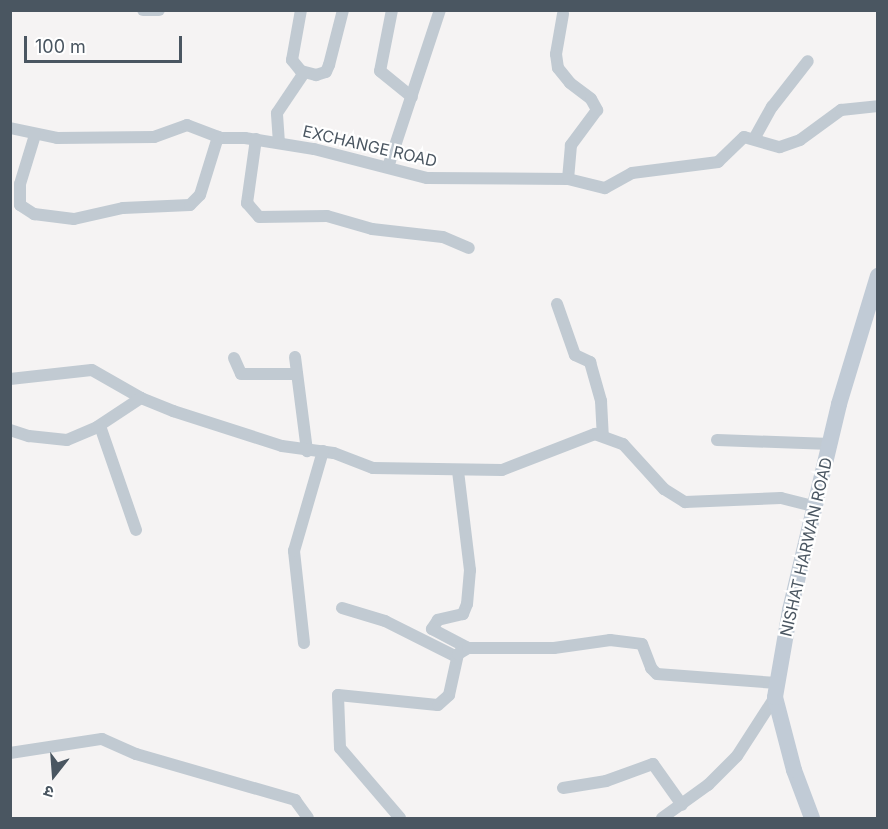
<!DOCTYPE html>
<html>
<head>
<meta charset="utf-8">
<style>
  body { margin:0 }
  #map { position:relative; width:888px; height:829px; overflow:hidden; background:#f5f3f3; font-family:Inter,"Noto Sans Devanagari",sans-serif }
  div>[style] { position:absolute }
  .minor>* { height:12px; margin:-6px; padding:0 6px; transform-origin:6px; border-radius:6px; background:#c1cad2 }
  .secondary>* { height:16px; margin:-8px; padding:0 8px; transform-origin:8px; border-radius:8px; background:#c1cbd6 }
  span { translate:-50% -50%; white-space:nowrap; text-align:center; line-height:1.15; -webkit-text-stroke:4.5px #fff; paint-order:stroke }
  .street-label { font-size:16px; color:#4a5661 }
  .frame { position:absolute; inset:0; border:12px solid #4a5661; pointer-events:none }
  .north { position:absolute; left:24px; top:745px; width:60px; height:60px; -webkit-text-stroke:4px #fff; paint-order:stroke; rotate:197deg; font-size:16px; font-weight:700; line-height:24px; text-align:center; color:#4a5661 }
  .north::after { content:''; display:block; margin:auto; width:21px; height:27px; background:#4a5661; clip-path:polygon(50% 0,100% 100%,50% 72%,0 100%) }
  .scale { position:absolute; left:24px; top:36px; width:158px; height:27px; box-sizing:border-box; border:3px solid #4a5661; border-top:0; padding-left:8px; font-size:18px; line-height:21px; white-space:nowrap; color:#4a5661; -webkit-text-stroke:4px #fff; paint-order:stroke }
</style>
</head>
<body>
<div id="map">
  <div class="minor">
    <div style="left:143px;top:10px;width:16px"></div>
    <div style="left:301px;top:10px;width:51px;rotate:100.2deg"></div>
    <div style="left:292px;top:60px;width:14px;rotate:51deg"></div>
    <div style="left:301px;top:71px;width:16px;rotate:15deg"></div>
    <div style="left:316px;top:75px;width:10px;rotate:-17deg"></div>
    <div style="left:326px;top:72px;width:8px;rotate:-67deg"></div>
    <div style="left:329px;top:65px;width:57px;rotate:-75.7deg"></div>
    <div style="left:392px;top:10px;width:62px;rotate:101.1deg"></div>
    <div style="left:380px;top:71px;width:41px;rotate:39.1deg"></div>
    <div style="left:563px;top:14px;width:41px;rotate:99.9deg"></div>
    <div style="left:556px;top:54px;width:14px;rotate:82deg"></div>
    <div style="left:558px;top:68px;width:19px;rotate:51deg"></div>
    <div style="left:570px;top:83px;width:26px;rotate:37deg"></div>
    <div style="left:591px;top:99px;width:13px;rotate:61deg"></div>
    <div style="left:597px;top:110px;width:44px;rotate:126.6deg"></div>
    <div style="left:571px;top:145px;width:34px;rotate:95deg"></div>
    <div style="left:10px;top:128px;width:48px;rotate:12deg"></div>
    <div style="left:57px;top:138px;width:97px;rotate:-0.6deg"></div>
    <div style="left:154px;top:137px;width:35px;rotate:-20deg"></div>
    <div style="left:187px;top:125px;width:36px;rotate:21deg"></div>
    <div style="left:221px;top:138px;width:24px"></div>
    <div style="left:245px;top:138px;width:70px;rotate:9.1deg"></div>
    <div style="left:314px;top:149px;width:117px;rotate:14.4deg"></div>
    <div style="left:427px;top:178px;width:141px;rotate:0.4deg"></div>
    <div style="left:568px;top:179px;width:38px;rotate:14deg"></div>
    <div style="left:605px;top:188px;width:31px;rotate:-29deg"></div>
    <div style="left:632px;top:173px;width:87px;rotate:-7.3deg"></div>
    <div style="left:718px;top:162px;width:36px;rotate:-44deg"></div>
    <div style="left:744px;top:137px;width:37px;rotate:16deg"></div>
    <div style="left:780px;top:147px;width:21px;rotate:-19deg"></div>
    <div style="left:800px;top:140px;width:51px;rotate:-36.2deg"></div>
    <div style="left:841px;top:110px;width:37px;rotate:-6deg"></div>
    <div style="left:35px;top:135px;width:51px;rotate:107deg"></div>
    <div style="left:20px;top:184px;width:21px;rotate:90deg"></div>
    <div style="left:20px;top:205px;width:17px;rotate:33deg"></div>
    <div style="left:34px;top:214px;width:40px;rotate:7.1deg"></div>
    <div style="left:74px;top:219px;width:50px;rotate:-12.7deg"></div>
    <div style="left:123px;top:208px;width:67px;rotate:-2.6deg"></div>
    <div style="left:190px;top:205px;width:14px;rotate:-45deg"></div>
    <div style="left:200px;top:195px;width:61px;rotate:-72.8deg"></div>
    <div style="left:256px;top:139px;width:65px;rotate:98deg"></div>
    <div style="left:247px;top:203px;width:18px;rotate:49deg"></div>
    <div style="left:259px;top:217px;width:68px;rotate:-0.8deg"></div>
    <div style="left:327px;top:216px;width:47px;rotate:16.1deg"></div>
    <div style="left:372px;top:229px;width:71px;rotate:6.4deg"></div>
    <div style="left:443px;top:237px;width:28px;rotate:23deg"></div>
    <div style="left:754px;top:139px;width:37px;rotate:-61deg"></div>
    <div style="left:772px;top:107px;width:58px;rotate:-52deg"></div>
    <div style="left:279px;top:143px;width:30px;rotate:-94deg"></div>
    <div style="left:277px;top:113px;width:48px;rotate:-56deg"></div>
    <div style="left:388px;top:167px;width:165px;rotate:-71.7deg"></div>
    <div style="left:557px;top:304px;width:54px;rotate:70.6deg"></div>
    <div style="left:575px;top:355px;width:17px;rotate:25deg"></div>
    <div style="left:590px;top:362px;width:41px;rotate:74.2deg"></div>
    <div style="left:601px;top:401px;width:35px;rotate:87deg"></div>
    <div style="left:295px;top:357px;width:95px;rotate:82.7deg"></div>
    <div style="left:234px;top:358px;width:17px;rotate:66deg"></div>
    <div style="left:241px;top:374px;width:56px"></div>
    <div style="left:10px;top:379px;width:82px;rotate:-6.3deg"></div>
    <div style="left:92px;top:370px;width:56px;rotate:29.7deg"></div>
    <div style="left:141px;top:398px;width:35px;rotate:22deg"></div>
    <div style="left:173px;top:411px;width:114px;rotate:17.8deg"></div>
    <div style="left:282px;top:446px;width:52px;rotate:7.7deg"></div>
    <div style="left:334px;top:453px;width:42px;rotate:21deg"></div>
    <div style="left:373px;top:468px;width:129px;rotate:0.9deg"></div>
    <div style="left:502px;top:470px;width:100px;rotate:-21.2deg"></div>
    <div style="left:595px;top:434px;width:30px;rotate:20deg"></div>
    <div style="left:623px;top:444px;width:61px;rotate:47.7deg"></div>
    <div style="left:664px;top:489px;width:25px;rotate:32deg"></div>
    <div style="left:685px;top:502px;width:96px;rotate:-2.4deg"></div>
    <div style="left:781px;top:498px;width:37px;rotate:14deg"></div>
    <div style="left:100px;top:426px;width:110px;rotate:70.9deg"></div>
    <div style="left:10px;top:430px;width:20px;rotate:18deg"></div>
    <div style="left:29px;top:436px;width:38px;rotate:6deg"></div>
    <div style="left:67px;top:440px;width:33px;rotate:-23deg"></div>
    <div style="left:97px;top:427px;width:53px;rotate:-33.4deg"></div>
    <div style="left:717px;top:440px;width:114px;rotate:2deg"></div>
    <div style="left:458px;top:471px;width:100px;rotate:83.1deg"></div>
    <div style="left:470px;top:570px;width:34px;rotate:95deg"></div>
    <div style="left:467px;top:604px;width:11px;rotate:112deg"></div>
    <div style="left:463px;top:614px;width:26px;rotate:167deg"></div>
    <div style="left:438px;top:620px;width:11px;rotate:124deg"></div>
    <div style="left:432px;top:629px;width:41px;rotate:27.8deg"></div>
    <div style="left:342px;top:608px;width:45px;rotate:16.8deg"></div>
    <div style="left:385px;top:621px;width:80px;rotate:26.6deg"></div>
    <div style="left:304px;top:643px;width:93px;rotate:-96.2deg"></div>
    <div style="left:294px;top:551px;width:104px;rotate:-73.8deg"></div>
    <div style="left:10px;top:753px;width:93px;rotate:-8.7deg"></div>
    <div style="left:102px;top:739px;width:37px;rotate:24deg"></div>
    <div style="left:136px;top:754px;width:166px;rotate:16.1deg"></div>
    <div style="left:295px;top:800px;width:22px;rotate:54deg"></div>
    <div style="left:563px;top:788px;width:44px;rotate:-9.2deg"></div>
    <div style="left:606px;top:781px;width:50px;rotate:-19.9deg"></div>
    <div style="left:653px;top:764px;width:50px;rotate:54.7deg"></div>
    <div style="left:400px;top:818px;width:92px;rotate:-130.6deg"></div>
    <div style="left:340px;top:748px;width:53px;rotate:-92.2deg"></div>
    <div style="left:338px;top:695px;width:100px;rotate:5.7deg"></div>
    <div style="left:438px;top:705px;width:15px;rotate:-42deg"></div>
    <div style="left:449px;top:695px;width:42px;rotate:-77.6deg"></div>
    <div style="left:458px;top:654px;width:12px;rotate:-31deg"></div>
    <div style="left:468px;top:648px;width:86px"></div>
    <div style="left:554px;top:648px;width:57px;rotate:-8.1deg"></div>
    <div style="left:610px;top:640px;width:32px;rotate:7deg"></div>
    <div style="left:642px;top:644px;width:26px;rotate:69deg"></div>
    <div style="left:651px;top:668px;width:8px;rotate:45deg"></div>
    <div style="left:657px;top:674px;width:120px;rotate:4.3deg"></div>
    <div style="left:662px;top:818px;width:57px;rotate:-35.7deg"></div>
    <div style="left:708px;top:785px;width:41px;rotate:-45deg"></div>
    <div style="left:737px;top:756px;width:70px;rotate:-57.2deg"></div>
  </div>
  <div class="secondary">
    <div style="left:812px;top:818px;width:51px;rotate:-110.6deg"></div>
    <div style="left:794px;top:770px;width:75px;rotate:-104.6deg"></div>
    <div style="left:775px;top:697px;width:88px;rotate:-80.2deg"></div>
    <div style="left:790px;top:610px;width:212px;rotate:-76.6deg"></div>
    <div style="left:839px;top:404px;width:134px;rotate:-73.1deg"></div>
  </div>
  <div class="street-label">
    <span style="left:370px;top:146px;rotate:13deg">EXCHANGE ROAD</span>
    <span style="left:806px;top:547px;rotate:-77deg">NISHAT HARWAN ROAD</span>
  </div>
  <div class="frame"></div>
  <div class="north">उ</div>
  <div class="scale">100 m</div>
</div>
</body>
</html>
